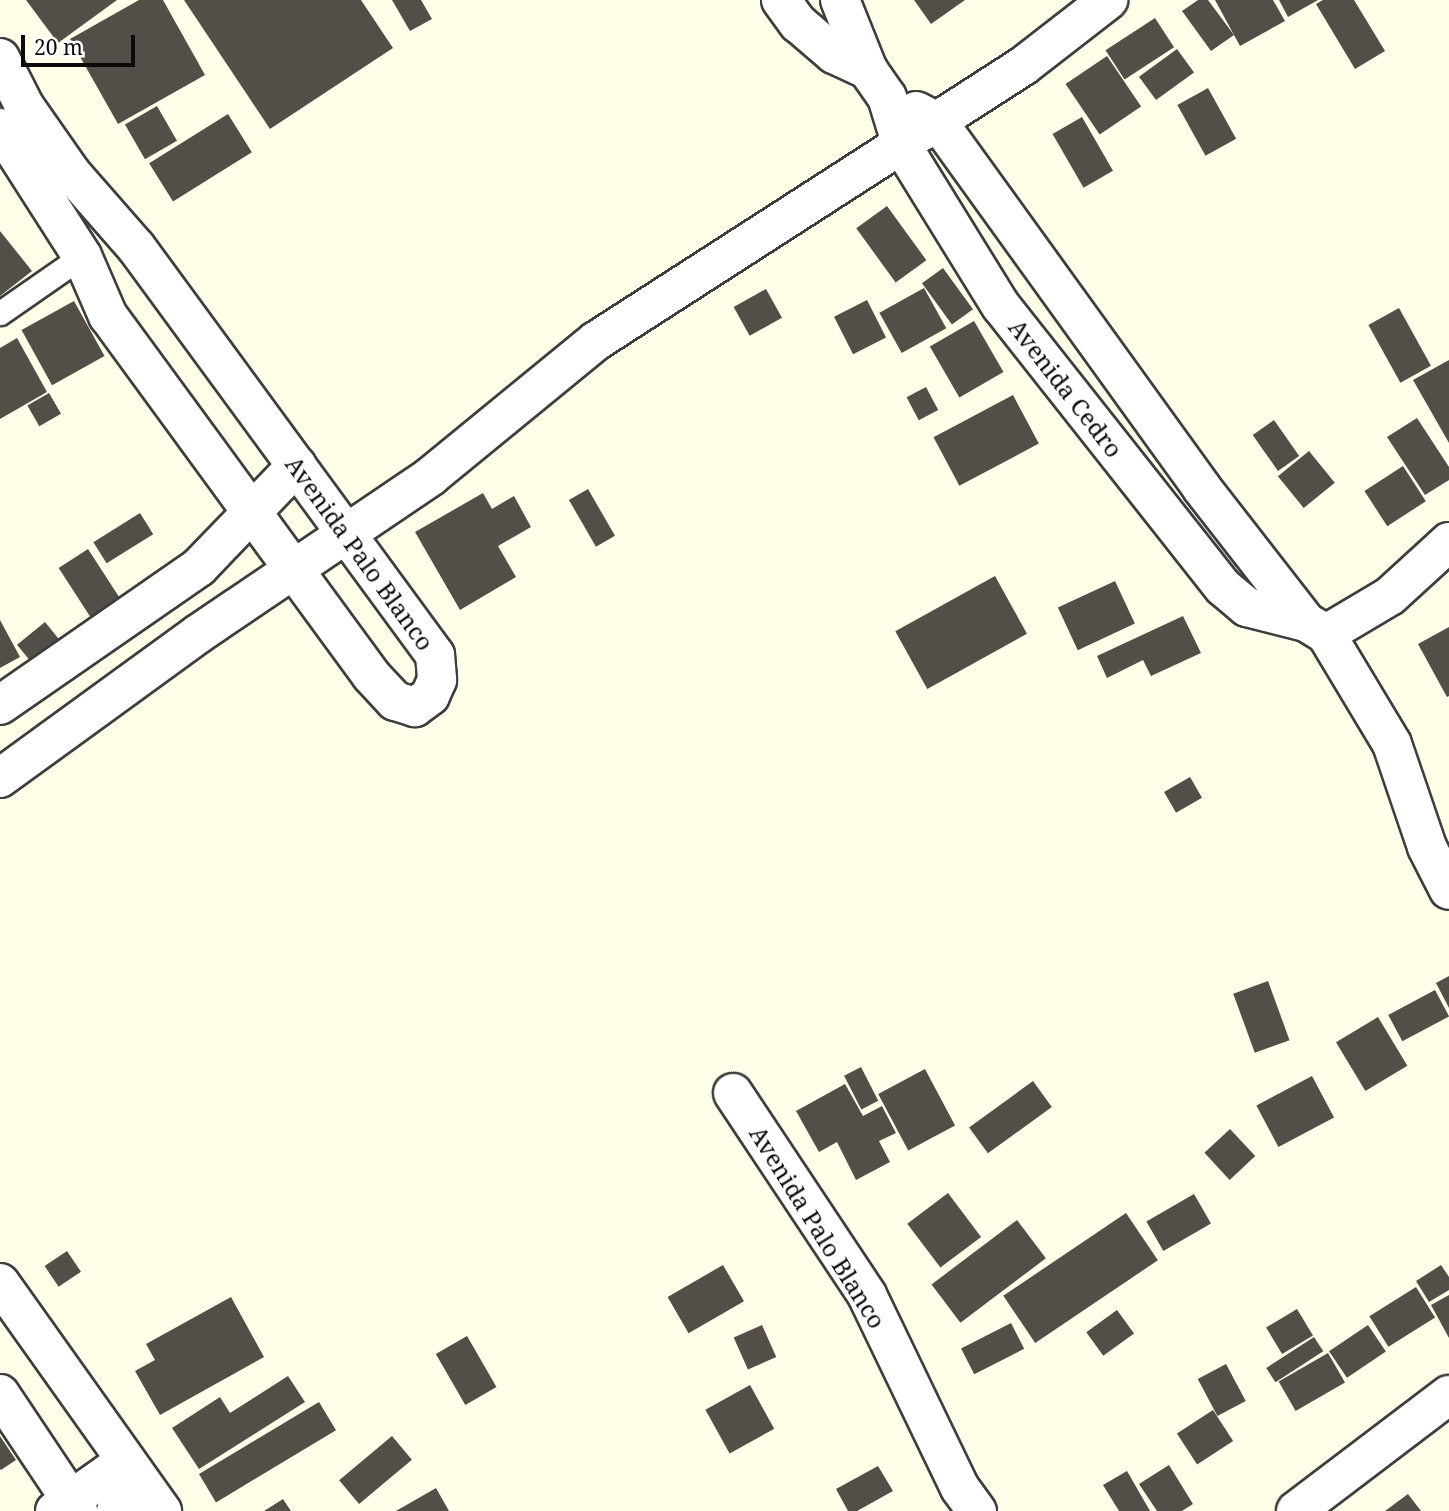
<!DOCTYPE html>
<html>
<head>
<meta charset="utf-8">
<style>
  body { margin:0 }
  #map { position:relative; width:1449px; height:1511px; overflow:hidden; background:#fefee9; font-family:"Noto Serif",serif }
  div>[style] { position:absolute }
  .building>* { inset:0; background:#534e48; transform-origin:0 0 }
  .roads { filter:drop-shadow(2px 0 #3e3e3e) drop-shadow(-2px 0 #3e3e3e) drop-shadow(0 2px #3e3e3e) drop-shadow(0 -2px #3e3e3e) }
  .service>* { height:23px; margin:-11.5px; padding:0 11.5px; transform-origin:11.5px; border-radius:11.5px; background:#fff }
  .minor>* { height:38px; margin:-19px; padding:0 19px; transform-origin:19px; border-radius:19px; background:#fff }
  span { translate:-50% -50%; white-space:nowrap; text-align:center; line-height:1.15; -webkit-text-stroke:7px #fff; paint-order:stroke }
  .street-label { font-size:24px; color:#0b0b0b }
  .scale { position:absolute; left:21px; top:35px; width:114px; height:32px; box-sizing:border-box; border:4px solid #0b0b0b; border-top:0; padding-left:9px; font-size:21px; line-height:24px; white-space:nowrap; color:#0b0b0b; -webkit-text-stroke:5px #fff; paint-order:stroke }
</style>
</head>
<body>
<div id="map">
  <div class="building">
    <div style="clip-path:polygon(26px 0,117px 0,58px 43px)"></div>
    <div style="clip-path:polygon(139px 0,163px 0,205px 75px,118px 124px,70px 39px)"></div>
    <div style="clip-path:polygon(184px 0,361px 0,393px 48px,270px 129px)"></div>
    <div style="clip-path:polygon(392px 0,421px 0,432px 19px,410px 31px)"></div>
    <div style="clip-path:polygon(914px 0,965px 0,931px 24px)"></div>
    <div style="clip-path:polygon(1198px 0,1208px 0,1234px 35px,1211px 51px,1182px 11px)"></div>
    <div style="clip-path:polygon(1215px 0,1273px 0,1285px 21px,1240px 46px)"></div>
    <div style="clip-path:polygon(1279px 0,1318px 0,1288px 17px)"></div>
    <div style="clip-path:polygon(1323px 0,1354px 0,1385px 51px,1355px 69px,1316px 4px)"></div>
    <div style="left:1155px;top:18px;width:35px;height:59px;rotate:57deg"></div>
    <div style="left:1177px;top:49px;width:29px;height:47px;rotate:54deg"></div>
    <div style="left:1107px;top:56px;width:61px;height:50px;rotate:56deg"></div>
    <div style="left:1208px;top:88px;width:58px;height:35px;rotate:61deg"></div>
    <div style="left:157px;top:106px;width:40px;height:37px;rotate:60deg"></div>
    <div style="left:228px;top:114px;width:45px;height:93px;rotate:58deg"></div>
    <div style="left:1082px;top:117px;width:62px;height:34px;rotate:60deg"></div>
    <div style="left:887px;top:206px;width:67px;height:38px;rotate:54deg"></div>
    <div style="clip-path:polygon(0 231px,32px 271px,0 296px)"></div>
    <div style="left:943px;top:268px;width:51px;height:26px;rotate:54deg"></div>
    <div style="left:924px;top:288px;width:46px;height:51px;rotate:61deg"></div>
    <div style="left:766px;top:289px;width:33px;height:37px;rotate:61deg"></div>
    <div style="left:867px;top:300px;width:42px;height:37px;rotate:63deg"></div>
    <div style="left:74px;top:301px;width:63px;height:60px;rotate:61deg"></div>
    <div style="left:1399px;top:308px;width:66px;height:35px;rotate:61deg"></div>
    <div style="left:974px;top:321px;width:59px;height:51px;rotate:60deg"></div>
    <div style="clip-path:polygon(17px 338px,47px 392px,0 419px,0 348px)"></div>
    <div style="clip-path:polygon(1449px 360px,1449px 443px,1413px 380px)"></div>
    <div style="left:926px;top:387px;width:26px;height:22px;rotate:62deg"></div>
    <div style="left:49px;top:393px;width:24px;height:25px;rotate:60deg"></div>
    <div style="left:1013px;top:395px;width:55px;height:90px;rotate:62deg"></div>
    <div style="clip-path:polygon(1417px 418px,1449px 467px,1449px 480px,1425px 495px,1387px 437px)"></div>
    <div style="left:1274px;top:420px;width:44px;height:26px;rotate:55deg"></div>
    <div style="left:1309px;top:451px;width:41px;height:40px;rotate:51deg"></div>
    <div style="left:1403px;top:466px;width:42px;height:46px;rotate:57deg"></div>
    <div style="left:588px;top:489px;width:54px;height:22px;rotate:60deg"></div>
    <div style="clip-path:polygon(483px 493px,492px 509px,514px 496px,531px 527px,498px 546px,516px 577px,460px 610px,415px 532px)"></div>
    <div style="left:140px;top:513px;width:25px;height:55px;rotate:58deg"></div>
    <div style="left:88px;top:549px;width:61px;height:35px;rotate:57deg"></div>
    <div style="left:995px;top:576px;width:66px;height:114px;rotate:61deg"></div>
    <div style="left:1115px;top:581px;width:47px;height:63px;rotate:65deg"></div>
    <div style="clip-path:polygon(1183px 616px,1201px 653px,1151px 676px,1143px 660px,1107px 678px,1097px 656px)"></div>
    <div style="clip-path:polygon(0 620px,20px 657px,0 668px)"></div>
    <div style="left:45px;top:622px;width:22px;height:36px;rotate:51deg"></div>
    <div style="clip-path:polygon(1449px 627px,1449px 696px,1447px 697px,1418px 644px)"></div>
    <div style="left:1190px;top:777px;width:24px;height:30px;rotate:60deg"></div>
    <div style="clip-path:polygon(1449px 976px,1449px 1008px,1436px 983px)"></div>
    <div style="left:1268px;top:981px;width:63px;height:37px;rotate:70deg"></div>
    <div style="left:1435px;top:990px;width:30px;height:53px;rotate:62deg"></div>
    <div style="left:1378px;top:1017px;width:57px;height:49px;rotate:59deg"></div>
    <div style="left:861px;top:1067px;width:38px;height:19px;rotate:63deg"></div>
    <div style="left:925px;top:1069px;width:64px;height:53px;rotate:62deg"></div>
    <div style="left:1312px;top:1076px;width:47px;height:63px;rotate:62deg"></div>
    <div style="left:1033px;top:1081px;width:32px;height:79px;rotate:54deg"></div>
    <div style="clip-path:polygon(845px 1084px,863px 1116px,882px 1106px,896px 1133px,879px 1141px,890px 1162px,856px 1180px,837px 1142px,819px 1152px,796px 1111px)"></div>
    <div style="left:1230px;top:1129px;width:37px;height:35px;rotate:47deg"></div>
    <div style="left:948px;top:1193px;width:55px;height:51px;rotate:53deg"></div>
    <div style="left:1194px;top:1194px;width:34px;height:55px;rotate:60deg"></div>
    <div style="left:1126px;top:1213px;width:57px;height:148px;rotate:56deg"></div>
    <div style="left:1017px;top:1220px;width:48px;height:107px;rotate:53deg"></div>
    <div style="left:67px;top:1251px;width:25px;height:27px;rotate:56deg"></div>
    <div style="left:723px;top:1265px;width:42px;height:64px;rotate:60deg"></div>
    <div style="clip-path:polygon(1441px 1265px,1449px 1277px,1449px 1290px,1429px 1302px,1416px 1281px)"></div>
    <div style="left:1416px;top:1287px;width:36px;height:55px;rotate:58deg"></div>
    <div style="clip-path:polygon(1449px 1295px,1449px 1338px,1431px 1305px)"></div>
    <div style="clip-path:polygon(231px 1297px,264px 1357px,160px 1415px,135px 1371px,155px 1360px,146px 1344px)"></div>
    <div style="left:1297px;top:1309px;width:31px;height:36px;rotate:59deg"></div>
    <div style="left:1117px;top:1310px;width:29px;height:38px;rotate:54deg"></div>
    <div style="left:1011px;top:1323px;width:29px;height:56px;rotate:63deg"></div>
    <div style="left:762px;top:1325px;width:35px;height:31px;rotate:66deg"></div>
    <div style="left:1368px;top:1325px;width:32px;height:47px;rotate:56deg"></div>
    <div style="left:467px;top:1336px;width:59px;height:36px;rotate:60deg"></div>
    <div style="left:1314px;top:1337px;width:17px;height:57px;rotate:57deg"></div>
    <div style="left:1328px;top:1353px;width:34px;height:57px;rotate:60deg"></div>
    <div style="left:1226px;top:1364px;width:42px;height:32px;rotate:62deg"></div>
    <div style="clip-path:polygon(288px 1376px,305px 1402px,199px 1469px,172px 1428px,220px 1397px,230px 1413px)"></div>
    <div style="left:750px;top:1385px;width:50px;height:51px;rotate:61deg"></div>
    <div style="left:319px;top:1402px;width:33px;height:140px;rotate:59deg"></div>
    <div style="left:1213px;top:1410px;width:37px;height:43px;rotate:57deg"></div>
    <div style="clip-path:polygon(0 1436px,16px 1460px,1px 1470px,0 1469px)"></div>
    <div style="left:392px;top:1436px;width:31px;height:69px;rotate:50deg"></div>
    <div style="clip-path:polygon(1169px 1465px,1193px 1504px,1182px 1511px,1157px 1511px,1139px 1484px)"></div>
    <div style="clip-path:polygon(878px 1466px,893px 1491px,857px 1511px,848px 1511px,836px 1489px)"></div>
    <div style="clip-path:polygon(1127px 1471px,1150px 1511px,1119px 1511px,1103px 1485px)"></div>
    <div style="clip-path:polygon(436px 1488px,449px 1511px,396px 1511px)"></div>
    <div style="clip-path:polygon(1408px 1494px,1421px 1511px,1385px 1511px)"></div>
    <div style="clip-path:polygon(283px 1499px,291px 1511px,264px 1511px)"></div>
  </div>
  <div class="roads">
    <div class="service">
      <div style="left:0;top:313px;width:100px;rotate:-34.8deg"></div>
    </div>
    <div class="minor">
      <div style="left:781px;top:0;width:29px;rotate:54deg"></div>
      <div style="left:798px;top:23px;width:48px;rotate:40.7deg"></div>
      <div style="left:834px;top:54px;width:38px;rotate:25deg"></div>
      <div style="left:840px;top:0;width:75px;rotate:68.2deg"></div>
      <div style="left:868px;top:70px;width:33px;rotate:55deg"></div>
      <div style="left:887px;top:97px;width:51px;rotate:73deg"></div>
      <div style="left:902px;top:146px;width:188px;rotate:58.3deg"></div>
      <div style="left:1001px;top:306px;width:358px;rotate:51.7deg"></div>
      <div style="left:1223px;top:587px;width:31px;rotate:40deg"></div>
      <div style="left:1247px;top:607px;width:61px;rotate:14.3deg"></div>
      <div style="left:1306px;top:622px;width:23px;rotate:31deg"></div>
      <div style="left:1326px;top:634px;width:128px;rotate:59deg"></div>
      <div style="left:1392px;top:744px;width:109px;rotate:71.2deg"></div>
      <div style="left:1427px;top:847px;width:48px;rotate:62.9deg"></div>
      <div style="left:0;top:58px;width:55px;rotate:63deg"></div>
      <div style="left:25px;top:107px;width:82px;rotate:55deg"></div>
      <div style="left:72px;top:174px;width:97px;rotate:48.8deg"></div>
      <div style="left:136px;top:247px;width:506px;rotate:53.76deg"></div>
      <div style="left:435px;top:655px;width:25px;rotate:85deg"></div>
      <div style="left:437px;top:680px;width:17px;rotate:114deg"></div>
      <div style="left:430px;top:696px;width:19px;rotate:144deg"></div>
      <div style="left:415px;top:707px;width:21px;rotate:-163deg"></div>
      <div style="left:395px;top:701px;width:35px;rotate:-133deg"></div>
      <div style="left:371px;top:675px;width:445px;rotate:-126.2deg"></div>
      <div style="left:108px;top:316px;width:65px;rotate:-113.4deg"></div>
      <div style="left:82px;top:256px;width:152px;rotate:-122.6deg"></div>
      <div style="left:916px;top:111px;width:25px;rotate:27deg"></div>
      <div style="left:938px;top:122px;width:450px;rotate:54.2deg"></div>
      <div style="left:1201px;top:487px;width:171px;rotate:52.1deg"></div>
      <div style="left:1326px;top:634px;width:74px;rotate:-30.7deg"></div>
      <div style="left:1390px;top:596px;width:80px;rotate:-42.5deg"></div>
      <div style="left:0;top:705px;width:242px;rotate:-34.7deg"></div>
      <div style="left:199px;top:567px;width:141px;rotate:-46.1deg"></div>
      <div style="left:0;top:778px;width:245px;rotate:-36deg"></div>
      <div style="left:198px;top:634px;width:282px;rotate:-34.1deg"></div>
      <div style="left:431px;top:476px;width:213px;rotate:-39.3deg"></div>
      <div style="left:596px;top:341px;width:508px;rotate:-32.78deg"></div>
      <div style="left:1023px;top:66px;width:108px;rotate:-37.8deg"></div>
      <div style="left:733px;top:1093px;width:242px;rotate:56.4deg"></div>
      <div style="left:867px;top:1295px;width:214px;rotate:64.3deg"></div>
      <div style="left:960px;top:1488px;width:29px;rotate:54deg"></div>
      <div style="left:0;top:1283px;width:280px;rotate:54.6deg"></div>
      <div style="left:0;top:1394px;width:141px;rotate:56.3deg"></div>
      <div style="left:55px;top:1511px;width:87px;rotate:-35.2deg"></div>
      <div style="left:116px;top:1511px;width:37px;rotate:-35deg"></div>
      <div style="left:1296px;top:1511px;width:192px;rotate:-37.2deg"></div>
    </div>
  </div>
  <div class="street-label">
    <span style="left:1066px;top:388px;rotate:52deg">Avenida Cedro</span>
    <span style="left:360px;top:553px;rotate:54deg">Avenida Palo Blanco</span>
    <span style="left:818px;top:1227px;rotate:58deg">Avenida Palo Blanco</span>
  </div>
  <div class="scale">20 m</div>
</div>
</body>
</html>
